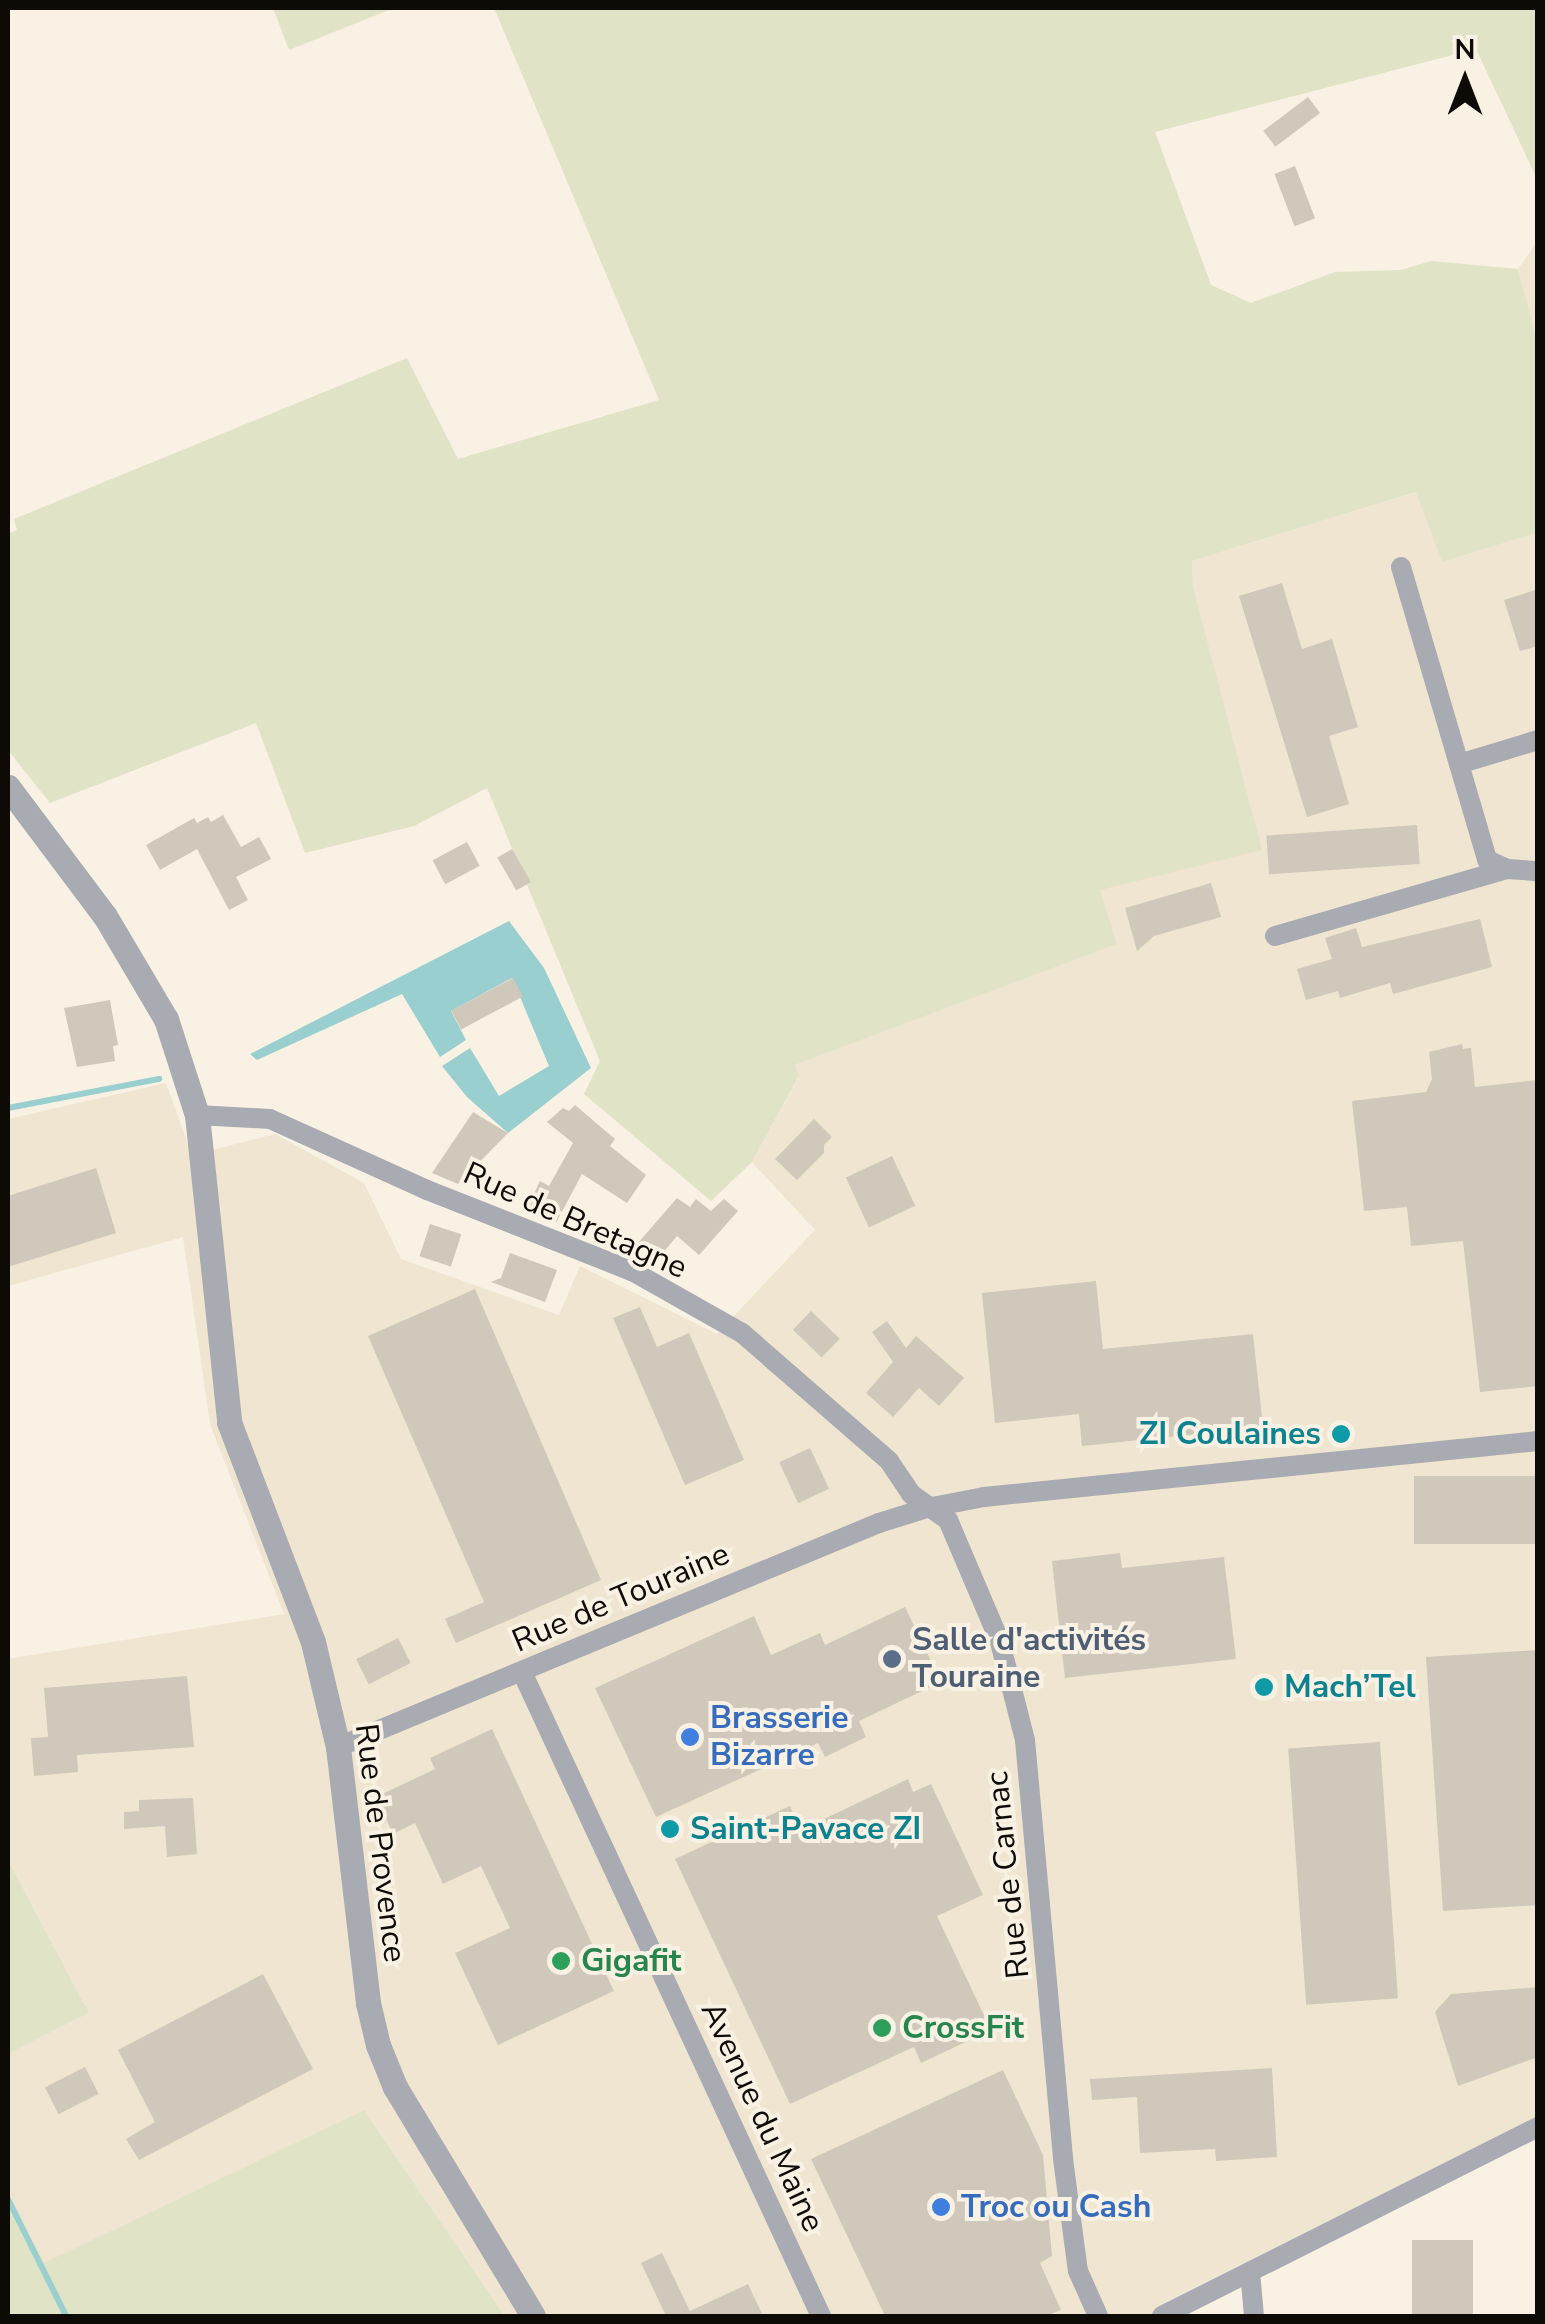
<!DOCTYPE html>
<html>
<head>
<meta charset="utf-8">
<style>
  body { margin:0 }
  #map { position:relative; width:1545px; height:2324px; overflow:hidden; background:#f9f1e3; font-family:"Nunito Sans",sans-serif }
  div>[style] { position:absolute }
  .built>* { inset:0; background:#f0e5d0 }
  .green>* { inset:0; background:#e1e3c6 }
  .water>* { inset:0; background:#99cfce }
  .stream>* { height:6px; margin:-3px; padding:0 3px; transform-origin:3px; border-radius:3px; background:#99cfce }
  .building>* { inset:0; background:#d0c8ba; transform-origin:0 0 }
  .minor>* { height:20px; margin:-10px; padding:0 10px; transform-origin:10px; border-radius:10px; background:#a8abb1 }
  .tertiary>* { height:25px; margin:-12.5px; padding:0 12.5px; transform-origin:12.5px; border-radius:12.5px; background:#a8abb1 }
  .dots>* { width:28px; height:28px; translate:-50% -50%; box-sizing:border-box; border:5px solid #f9f1e3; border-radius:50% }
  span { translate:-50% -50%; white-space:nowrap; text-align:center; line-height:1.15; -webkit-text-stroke:8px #f9f1e3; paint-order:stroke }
  .street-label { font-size:32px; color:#0e0b07 }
  .culture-label { font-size:32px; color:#0d838f; font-weight:700 }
  .right { translate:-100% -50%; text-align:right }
  .left { translate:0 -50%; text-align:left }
  .service-label { font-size:32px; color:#4e5e75; font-weight:700 }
  .shop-label { font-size:32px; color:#366cbe; font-weight:700 }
  .leisure-label { font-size:32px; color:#27864d; font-weight:700 }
  .frame { position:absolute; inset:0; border:10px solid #0e0b07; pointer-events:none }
  .north { position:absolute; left:1415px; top:30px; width:100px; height:100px; -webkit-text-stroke:8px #f9f1e3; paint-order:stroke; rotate:0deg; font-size:28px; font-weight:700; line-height:40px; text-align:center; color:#0e0b07 }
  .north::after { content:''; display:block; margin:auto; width:35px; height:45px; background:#0e0b07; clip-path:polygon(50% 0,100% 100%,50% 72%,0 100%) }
</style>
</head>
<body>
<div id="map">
  <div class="built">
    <div style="clip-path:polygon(1537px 242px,1537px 340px,1518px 269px)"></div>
    <div style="clip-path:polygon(1417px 492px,1442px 562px,1537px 533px,1537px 2136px,1182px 2316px,505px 2316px,364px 2110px,43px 2264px,8px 2200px,8px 2054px,89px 2013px,8px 1860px,8px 1659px,284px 1614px,210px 1424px,183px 1237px,8px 1286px,8px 1119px,166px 1083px,192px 1155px,275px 1134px,364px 1183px,401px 1259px,559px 1315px,580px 1266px,717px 1334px,815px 1230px,752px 1162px,799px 1077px,795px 1065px,1116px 944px,1099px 890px,1193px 587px,1192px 561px)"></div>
  </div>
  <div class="green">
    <div style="clip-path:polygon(273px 8px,394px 8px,289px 50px)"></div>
    <div style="clip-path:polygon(494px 8px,1537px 8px,1537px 179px,1476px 49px,1155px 132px,1211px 285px,1251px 303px,1335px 272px,1401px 270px,1431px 261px,1518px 269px,1537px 340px,1537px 533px,1442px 562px,1416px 492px,1192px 561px,1193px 587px,1262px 850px,1100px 890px,1117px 944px,795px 1065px,799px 1076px,752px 1162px,711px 1201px,584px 1094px,600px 1061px,487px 788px,414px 826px,305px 853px,256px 723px,50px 803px,8px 750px,8px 534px,17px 530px,14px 519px,407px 358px,458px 459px,659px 400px)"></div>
    <div style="clip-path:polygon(8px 1860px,89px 2013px,8px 2054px)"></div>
    <div style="clip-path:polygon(364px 2110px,505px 2316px,8px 2316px,8px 2199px,44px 2263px)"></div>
  </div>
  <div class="water">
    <div style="clip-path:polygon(509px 921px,544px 968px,591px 1068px,508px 1133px,467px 1097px,442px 1066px,470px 1048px,499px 1096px,549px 1066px,512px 978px,451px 1011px,466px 1040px,440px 1057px,402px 994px,257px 1060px,250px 1054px)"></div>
  </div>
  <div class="stream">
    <div style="left:8px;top:1108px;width:154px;rotate:-10.9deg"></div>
    <div style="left:8px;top:2199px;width:131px;rotate:63.6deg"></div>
  </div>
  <div class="building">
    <div style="left:1308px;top:97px;width:20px;height:56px;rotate:53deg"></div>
    <div style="left:1295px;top:166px;width:56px;height:22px;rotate:69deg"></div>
    <div style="clip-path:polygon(1282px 583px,1302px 649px,1332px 639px,1358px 727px,1329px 736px,1349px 804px,1307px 817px,1239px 596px)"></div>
    <div style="clip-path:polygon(1538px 589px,1538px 646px,1520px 651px,1504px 600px)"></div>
    <div style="clip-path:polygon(223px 815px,241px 847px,259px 837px,271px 859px,236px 877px,248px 900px,229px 910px,197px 849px,160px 870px,146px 845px,194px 818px,197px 823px,208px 817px,211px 822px)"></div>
    <div style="left:1417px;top:825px;width:39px;height:151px;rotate:86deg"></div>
    <div style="left:467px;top:842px;width:27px;height:39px;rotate:62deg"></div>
    <div style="left:512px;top:849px;width:38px;height:17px;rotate:60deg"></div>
    <div style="clip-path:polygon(1211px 883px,1221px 917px,1154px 936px,1137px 951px,1125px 908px)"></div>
    <div style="clip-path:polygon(1480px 919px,1492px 967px,1393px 994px,1390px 983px,1340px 998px,1338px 991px,1306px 1000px,1297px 969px,1332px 959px,1325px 938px,1356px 928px,1362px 947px)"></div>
    <div style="left:513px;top:978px;width:21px;height:70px;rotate:62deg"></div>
    <div style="clip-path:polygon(110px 1000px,118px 1045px,113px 1046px,115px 1061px,77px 1067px,64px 1008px)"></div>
    <div style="clip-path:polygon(1462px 1044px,1463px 1049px,1471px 1048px,1475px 1087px,1538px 1080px,1538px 1386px,1480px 1392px,1463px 1241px,1411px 1246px,1407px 1207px,1364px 1211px,1352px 1101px,1426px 1092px,1432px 1079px,1429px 1052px)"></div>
    <div style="clip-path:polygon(575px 1105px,615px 1139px,610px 1146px,646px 1175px,627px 1203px,582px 1174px,556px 1223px,526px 1210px,540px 1181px,549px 1186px,573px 1143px,547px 1122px,563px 1108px,569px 1111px)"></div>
    <div style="clip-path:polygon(473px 1112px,508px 1133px,458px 1184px,432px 1173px)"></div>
    <div style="clip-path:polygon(814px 1119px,832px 1137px,824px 1145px,824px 1153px,797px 1180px,775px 1159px)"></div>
    <div style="left:892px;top:1156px;width:55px;height:51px;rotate:65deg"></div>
    <div style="clip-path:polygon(96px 1168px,116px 1233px,8px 1267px,8px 1196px)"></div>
    <div style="clip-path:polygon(677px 1198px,690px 1207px,696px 1199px,711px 1211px,724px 1199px,738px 1211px,699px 1255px,677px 1236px,657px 1260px,638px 1243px)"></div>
    <div style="left:430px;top:1224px;width:33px;height:34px;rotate:18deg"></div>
    <div style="clip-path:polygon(510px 1253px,557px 1270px,545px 1302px,491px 1282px,501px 1278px)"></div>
    <div style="clip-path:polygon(1096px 1281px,1103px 1349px,1253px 1334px,1263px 1427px,1082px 1446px,1079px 1414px,995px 1423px,982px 1293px)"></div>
    <div style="clip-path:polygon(475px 1289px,601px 1580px,456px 1643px,445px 1619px,484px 1602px,368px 1336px)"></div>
    <div style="clip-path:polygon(640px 1307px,657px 1347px,689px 1333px,744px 1460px,685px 1485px,613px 1318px)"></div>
    <div style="left:811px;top:1311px;width:40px;height:26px;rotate:44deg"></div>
    <div style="clip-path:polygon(887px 1321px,906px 1348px,916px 1336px,964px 1378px,939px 1406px,919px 1388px,893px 1417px,866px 1393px,893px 1362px,872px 1332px)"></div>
    <div style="left:810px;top:1448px;width:45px;height:34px;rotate:65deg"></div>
    <div style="left:1538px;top:1476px;width:68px;height:124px;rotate:90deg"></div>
    <div style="clip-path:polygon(1120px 1553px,1122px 1568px,1224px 1557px,1236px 1659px,1065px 1678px,1052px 1561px)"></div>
    <div style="clip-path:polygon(905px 1607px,941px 1682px,859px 1721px,866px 1737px,825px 1757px,818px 1743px,656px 1817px,595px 1688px,754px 1616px,771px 1655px,820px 1633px,825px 1645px)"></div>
    <div style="left:398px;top:1638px;width:28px;height:47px;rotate:63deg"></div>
    <div style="clip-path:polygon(1538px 1650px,1538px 1905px,1443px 1911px,1426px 1657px)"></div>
    <div style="clip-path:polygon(187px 1676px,194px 1747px,77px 1755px,78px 1772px,34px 1776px,31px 1738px,48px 1737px,44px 1688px)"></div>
    <div style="clip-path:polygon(492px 1729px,614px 1991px,498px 2045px,455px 1953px,510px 1928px,481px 1866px,443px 1884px,415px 1823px,393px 1834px,376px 1797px,435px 1769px,430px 1758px)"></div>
    <div style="left:1380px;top:1742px;width:257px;height:92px;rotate:86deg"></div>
    <div style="clip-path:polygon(908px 1779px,913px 1792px,931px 1784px,983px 1895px,937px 1916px,991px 2030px,921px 2063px,914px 2047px,790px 2104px,675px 1859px,790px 1806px,801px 1830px)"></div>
    <div style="clip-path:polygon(193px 1798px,197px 1854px,167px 1857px,165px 1826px,124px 1829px,124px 1812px,139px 1811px,139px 1800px)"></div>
    <div style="clip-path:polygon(263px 1974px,313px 2069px,139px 2160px,126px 2139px,155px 2122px,118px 2050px)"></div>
    <div style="clip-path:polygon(1538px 1987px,1538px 2057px,1458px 2086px,1435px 2012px,1451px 1994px)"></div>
    <div style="left:85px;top:2067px;width:30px;height:45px;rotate:63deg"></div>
    <div style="clip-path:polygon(1272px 2068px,1277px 2157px,1216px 2161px,1215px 2149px,1140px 2153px,1137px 2097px,1092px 2100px,1090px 2079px)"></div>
    <div style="clip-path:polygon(1003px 2070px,1043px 2155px,1052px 2256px,1040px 2263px,1061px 2310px,1046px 2316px,885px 2316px,811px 2159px)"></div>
    <div style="left:1412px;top:2240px;width:61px;height:76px"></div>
    <div style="clip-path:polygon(662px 2253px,690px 2311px,748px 2284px,763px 2316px,666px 2316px,641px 2263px)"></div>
  </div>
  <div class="minor">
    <div style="left:1401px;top:567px;width:305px;rotate:73.6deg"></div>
    <div style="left:1487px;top:860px;width:22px;rotate:24deg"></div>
    <div style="left:1507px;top:869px;width:31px;rotate:4deg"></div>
    <div style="left:1459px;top:764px;width:83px;rotate:-16.9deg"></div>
    <div style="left:1275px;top:936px;width:241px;rotate:-16.1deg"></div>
    <div style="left:197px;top:1115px;width:73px;rotate:3.1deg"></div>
    <div style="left:270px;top:1119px;width:172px;rotate:24.3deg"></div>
    <div style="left:427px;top:1190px;width:223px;rotate:21.6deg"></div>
    <div style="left:634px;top:1272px;width:124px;rotate:29.5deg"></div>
    <div style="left:742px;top:1333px;width:195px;rotate:41deg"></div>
    <div style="left:889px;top:1461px;width:40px;rotate:56deg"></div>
    <div style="left:911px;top:1494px;width:45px;rotate:35.1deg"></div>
    <div style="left:948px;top:1520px;width:133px;rotate:66.9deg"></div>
    <div style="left:1000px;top:1642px;width:101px;rotate:75.7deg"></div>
    <div style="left:1025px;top:1740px;width:421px;rotate:84.8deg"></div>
    <div style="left:1063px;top:2159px;width:113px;rotate:82.4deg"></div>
    <div style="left:1078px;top:2271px;width:49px;rotate:66deg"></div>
    <div style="left:522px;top:1672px;width:710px;rotate:65.1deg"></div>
    <div style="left:338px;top:1747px;width:586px;rotate:-22.49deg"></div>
    <div style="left:879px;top:1523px;width:50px;rotate:-17.4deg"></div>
    <div style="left:927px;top:1508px;width:58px;rotate:-10.9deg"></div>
    <div style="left:984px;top:1497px;width:557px;rotate:-5.77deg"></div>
    <div style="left:1250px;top:2272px;width:44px;rotate:84.8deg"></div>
    <div style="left:1162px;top:2316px;width:421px;rotate:-26.7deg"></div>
  </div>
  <div class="tertiary">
    <div style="left:8px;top:787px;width:161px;rotate:53.1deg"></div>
    <div style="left:105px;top:916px;width:120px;rotate:59.4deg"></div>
    <div style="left:166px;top:1019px;width:101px;rotate:72.1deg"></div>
    <div style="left:197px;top:1115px;width:309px;rotate:84deg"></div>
    <div style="left:229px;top:1422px;width:235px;rotate:69.1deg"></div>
    <div style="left:313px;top:1642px;width:108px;rotate:76.6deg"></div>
    <div style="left:338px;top:1747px;width:258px;rotate:83.3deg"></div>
    <div style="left:368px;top:2003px;width:43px;rotate:76.6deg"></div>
    <div style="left:378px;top:2045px;width:45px;rotate:68deg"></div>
    <div style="left:395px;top:2087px;width:267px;rotate:58.9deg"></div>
  </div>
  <div class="dots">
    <div style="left:1341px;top:1434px;background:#0f9aa8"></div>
    <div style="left:892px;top:1659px;background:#5c6f8a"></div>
    <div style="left:1264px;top:1687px;background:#0f9aa8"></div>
    <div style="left:690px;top:1737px;background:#3f7fe0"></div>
    <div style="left:670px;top:1829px;background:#0f9aa8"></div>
    <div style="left:561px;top:1961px;background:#2e9e5b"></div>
    <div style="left:882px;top:2028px;background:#2e9e5b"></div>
    <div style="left:941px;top:2207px;background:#3f7fe0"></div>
  </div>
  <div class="street-label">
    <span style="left:575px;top:1221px;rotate:24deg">Rue de Bretagne</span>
    <span style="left:621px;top:1598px;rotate:-23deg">Rue de Touraine</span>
    <span style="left:380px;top:1843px;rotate:83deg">Rue de Provence</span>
    <span style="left:1008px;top:1875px;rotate:-96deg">Rue de Carnac</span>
    <span style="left:762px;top:2117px;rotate:65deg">Avenue du Maine</span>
  </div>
  <div class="culture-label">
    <span class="right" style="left:1321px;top:1434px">ZI Coulaines</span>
    <span class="left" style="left:1284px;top:1687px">Mach’Tel</span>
    <span class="left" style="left:690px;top:1829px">Saint-Pavace ZI</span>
  </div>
  <div class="service-label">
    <span class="left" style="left:912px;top:1659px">Salle d'activités<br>Touraine</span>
  </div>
  <div class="shop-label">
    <span class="left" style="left:710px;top:1737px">Brasserie<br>Bizarre</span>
    <span class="left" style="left:961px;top:2207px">Troc ou Cash</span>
  </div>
  <div class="leisure-label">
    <span class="left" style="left:581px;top:1961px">Gigafit</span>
    <span class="left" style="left:902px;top:2028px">CrossFit</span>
  </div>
  <div class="frame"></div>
  <div class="north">N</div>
</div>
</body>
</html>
